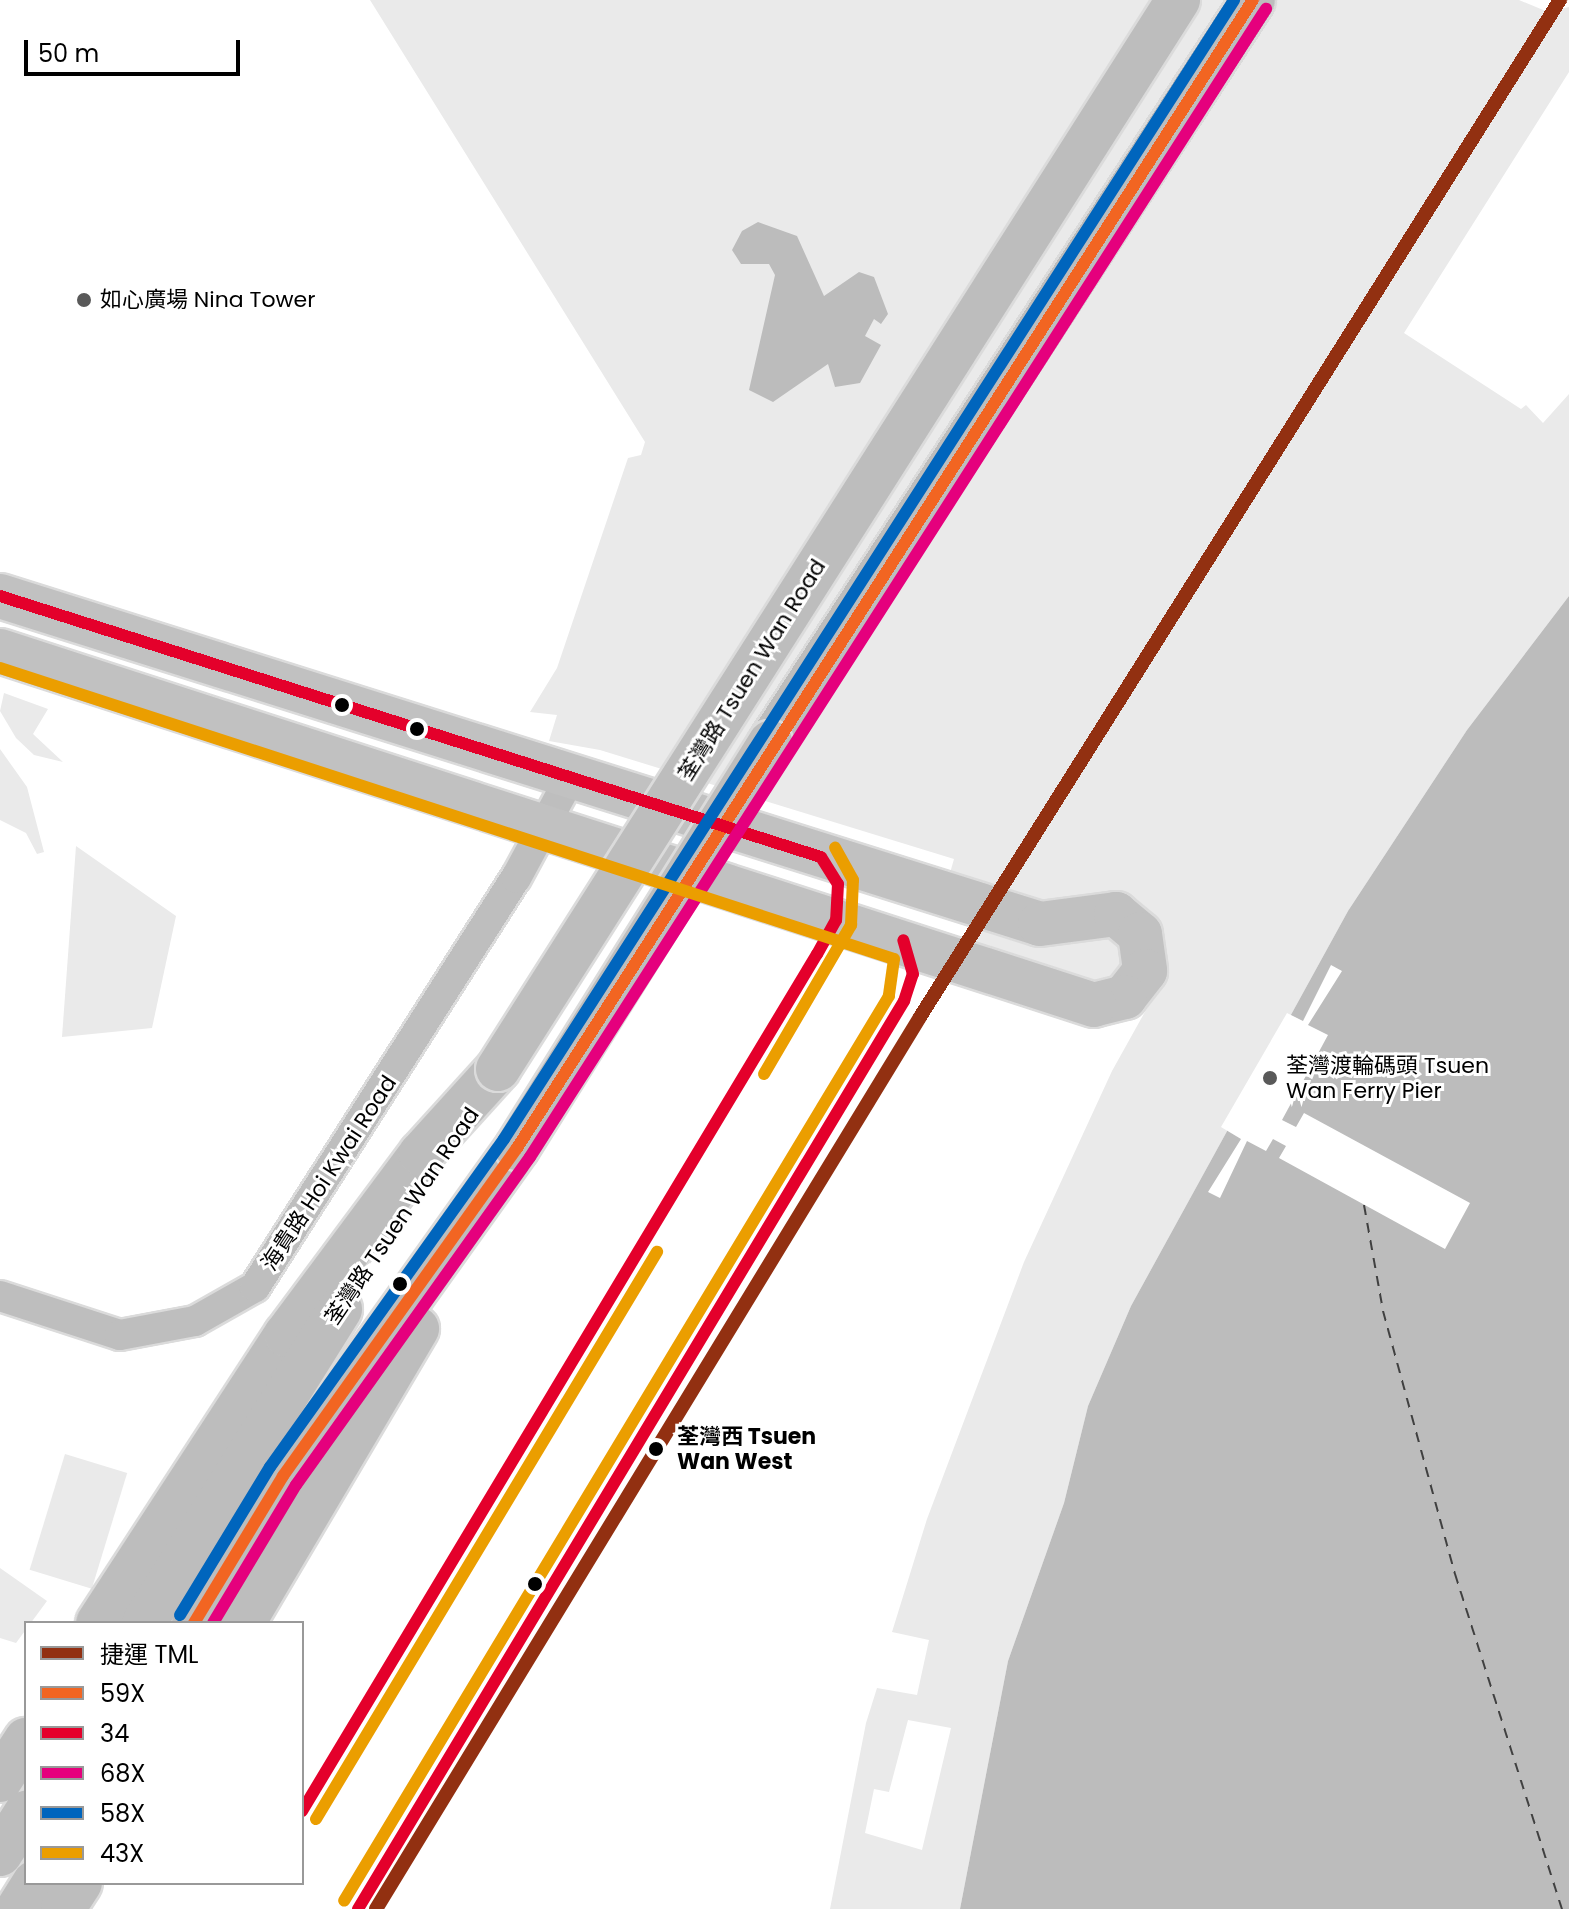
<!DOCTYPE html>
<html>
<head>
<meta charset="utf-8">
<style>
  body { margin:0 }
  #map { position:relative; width:1569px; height:1909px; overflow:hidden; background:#fff; font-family:Poppins,"Noto Sans TC",sans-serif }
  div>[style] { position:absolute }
  .green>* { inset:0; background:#eaeaea; transform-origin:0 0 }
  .water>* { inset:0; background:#bcbcbc }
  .pier>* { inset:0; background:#fff }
  .ferry>* { height:2px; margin-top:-1px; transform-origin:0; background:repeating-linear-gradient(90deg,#404040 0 10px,transparent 0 18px) }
  .roads { filter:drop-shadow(2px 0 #dbdbdb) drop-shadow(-2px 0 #dbdbdb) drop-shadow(0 2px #dbdbdb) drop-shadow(0 -2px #dbdbdb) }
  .street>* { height:30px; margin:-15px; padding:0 15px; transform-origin:15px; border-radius:15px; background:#bebebe }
  .secondary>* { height:44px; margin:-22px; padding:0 22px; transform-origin:22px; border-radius:22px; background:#c1c1c1 }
  .highway>* { height:44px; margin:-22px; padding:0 22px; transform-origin:22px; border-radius:22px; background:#bdbdbd }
  .bridges { filter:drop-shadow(2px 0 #dbdbdb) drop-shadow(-2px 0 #dbdbdb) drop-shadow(0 2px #dbdbdb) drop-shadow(0 -2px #dbdbdb) }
  .highway-bridge>* { height:44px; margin:-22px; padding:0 22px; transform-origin:22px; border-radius:22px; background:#bdbdbd }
  .bus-1>* { height:12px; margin:-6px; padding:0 6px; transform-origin:6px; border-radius:6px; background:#f26522 }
  .bus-2>* { height:12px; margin:-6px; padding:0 6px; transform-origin:6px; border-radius:6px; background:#e4002b }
  .bus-3>* { height:12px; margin:-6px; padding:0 6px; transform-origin:6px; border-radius:6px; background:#e5007d }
  .bus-4>* { height:12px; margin:-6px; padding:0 6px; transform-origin:6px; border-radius:6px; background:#0065bd }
  .bus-5>* { height:12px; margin:-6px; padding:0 6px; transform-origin:6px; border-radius:6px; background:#eb9e00 }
  .metro-1>* { height:14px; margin:-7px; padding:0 7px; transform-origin:7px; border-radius:7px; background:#923011 }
  .dots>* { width:22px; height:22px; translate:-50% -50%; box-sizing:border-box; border:4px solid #fff; border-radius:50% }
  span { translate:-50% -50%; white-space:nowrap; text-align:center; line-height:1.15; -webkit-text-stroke:6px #fff; paint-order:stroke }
  .poi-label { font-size:22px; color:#000 }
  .left { translate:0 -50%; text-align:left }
  .street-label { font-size:22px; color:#000 }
  .stop-label { font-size:22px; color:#000; font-weight:700 }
  .legend { position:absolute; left:24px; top:1621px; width:280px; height:264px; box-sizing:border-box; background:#fff; border:2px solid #999; margin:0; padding:10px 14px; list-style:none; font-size:24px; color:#000 }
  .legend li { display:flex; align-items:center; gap:16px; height:40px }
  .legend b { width:40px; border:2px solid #999 }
  .scale { position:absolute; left:24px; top:40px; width:216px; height:36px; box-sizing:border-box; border:4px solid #000; border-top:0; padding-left:10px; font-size:24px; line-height:28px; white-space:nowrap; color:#000; -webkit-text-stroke:6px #fff; paint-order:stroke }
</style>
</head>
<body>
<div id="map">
  <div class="green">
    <div style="clip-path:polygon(evenodd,370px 0,1519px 0,1548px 12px,1569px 7px,1569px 72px,1404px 333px,1521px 409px,1526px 405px,1543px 423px,1569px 394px,1569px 596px,1467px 730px,1348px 911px,1131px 1306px,1088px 1406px,1064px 1503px,1008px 1661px,960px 1909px,830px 1909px,866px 1723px,877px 1688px,917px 1695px,929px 1640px,892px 1632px,927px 1519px,1024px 1262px,1112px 1071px,1166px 974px,1166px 944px,1152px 915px,1126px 898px,1099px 893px,1052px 908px,950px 873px,954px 859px,600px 750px,549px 741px,557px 715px,530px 712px,557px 668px,628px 458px,641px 455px,645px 442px,370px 0,908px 1720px,951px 1728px,922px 1850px,865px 1833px,874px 1789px,889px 1792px,908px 1720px)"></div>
    <div style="clip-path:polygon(4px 693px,48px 709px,33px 734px,63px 762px,34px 755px,16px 738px,0 711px)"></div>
    <div style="clip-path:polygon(0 749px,27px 787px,44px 852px,37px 854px,26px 833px,0 820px)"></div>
    <div style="clip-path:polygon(76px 846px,176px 916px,152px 1028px,62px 1037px)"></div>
    <div style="clip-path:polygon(975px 928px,1050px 945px,1103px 934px,1122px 940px,1126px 973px,1102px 983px,1083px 978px,970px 944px)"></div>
    <div style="left:65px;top:1454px;width:65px;height:121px;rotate:17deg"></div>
    <div style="clip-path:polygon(0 1568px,47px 1601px,16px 1643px,0 1638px)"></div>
  </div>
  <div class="water">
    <div style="clip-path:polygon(758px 222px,797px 236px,824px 296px,859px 272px,874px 277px,888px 314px,881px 324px,874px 319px,865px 336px,881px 345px,860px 383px,835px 387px,828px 364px,773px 402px,749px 390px,775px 275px,769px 264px,741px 264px,732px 250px,742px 231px)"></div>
    <div style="clip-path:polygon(1569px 596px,1569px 1909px,960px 1909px,1008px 1661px,1064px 1503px,1088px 1406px,1131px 1306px,1348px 911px,1467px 730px)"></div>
  </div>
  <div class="pier">
    <div style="clip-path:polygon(1331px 965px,1342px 971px,1308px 1025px,1328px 1035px,1282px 1120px,1296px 1127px,1304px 1113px,1470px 1203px,1445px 1249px,1279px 1158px,1286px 1146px,1273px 1139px,1266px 1151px,1247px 1141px,1220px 1198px,1208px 1192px,1241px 1139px,1221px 1127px,1287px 1013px,1303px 1021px)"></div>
  </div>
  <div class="ferry">
    <div style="left:1364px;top:1205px;width:108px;rotate:79.8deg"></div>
    <div style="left:1383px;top:1311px;width:273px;rotate:74.7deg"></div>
    <div style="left:1455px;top:1574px;width:352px;rotate:72.3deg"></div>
  </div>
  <div class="roads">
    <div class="street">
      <div style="left:0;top:1296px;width:126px;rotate:18deg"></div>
      <div style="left:120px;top:1335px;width:76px;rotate:-10.6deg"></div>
      <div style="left:195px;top:1321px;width:69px;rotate:-29.5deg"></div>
      <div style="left:255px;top:1287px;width:485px;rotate:-57.5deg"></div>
      <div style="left:516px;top:878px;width:114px;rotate:-61.6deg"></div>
    </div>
    <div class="secondary">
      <div style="left:0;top:596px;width:1090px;rotate:17.5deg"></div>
      <div style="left:1040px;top:924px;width:77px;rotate:-7.5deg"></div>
      <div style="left:1116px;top:914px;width:31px;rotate:40deg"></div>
      <div style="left:1140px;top:934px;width:37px;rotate:82deg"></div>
      <div style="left:1145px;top:971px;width:33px;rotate:128deg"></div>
      <div style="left:1125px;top:997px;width:32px;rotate:166deg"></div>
      <div style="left:1094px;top:1005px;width:1150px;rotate:-162.07deg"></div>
    </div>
    <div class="highway">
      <div style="left:770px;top:743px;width:886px;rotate:-56.97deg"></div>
      <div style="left:98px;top:1623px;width:344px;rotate:-56.9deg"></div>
      <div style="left:286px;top:1335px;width:226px;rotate:-53.3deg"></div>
      <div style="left:421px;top:1154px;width:115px;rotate:-47.8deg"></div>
      <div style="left:144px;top:1623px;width:370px;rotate:-58deg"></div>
      <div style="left:194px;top:1623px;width:172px;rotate:-58.8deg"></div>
      <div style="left:283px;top:1476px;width:403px;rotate:-54.5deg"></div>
      <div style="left:243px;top:1623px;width:342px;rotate:-59.4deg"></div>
      <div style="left:0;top:1780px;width:48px;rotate:-57deg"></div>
      <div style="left:0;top:1854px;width:49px;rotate:-57.6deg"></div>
      <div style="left:18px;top:1909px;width:31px;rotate:-58deg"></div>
      <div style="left:63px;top:1909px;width:31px;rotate:-57deg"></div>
    </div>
  </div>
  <div class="bridges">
    <div class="highway-bridge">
      <div style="left:498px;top:1069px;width:1267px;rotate:-57.54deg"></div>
      <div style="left:517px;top:1148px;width:478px;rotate:-58deg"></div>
    </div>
  </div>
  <div class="bus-1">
    <div style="left:194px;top:1623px;width:172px;rotate:-58.8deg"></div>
    <div style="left:283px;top:1476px;width:403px;rotate:-54.5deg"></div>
    <div style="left:517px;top:1148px;width:1364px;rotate:-57.34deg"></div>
  </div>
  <div class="bus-2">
    <div style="left:0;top:596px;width:861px;rotate:17.64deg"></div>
    <div style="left:821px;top:857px;width:32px;rotate:58deg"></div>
    <div style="left:838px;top:884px;width:36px;rotate:93deg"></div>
    <div style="left:836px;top:920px;width:39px;rotate:119deg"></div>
    <div style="left:817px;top:954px;width:1000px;rotate:121deg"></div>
    <div style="left:358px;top:1909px;width:1060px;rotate:-58.98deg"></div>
    <div style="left:904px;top:1001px;width:28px;rotate:-72deg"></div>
    <div style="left:913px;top:974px;width:35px;rotate:-106deg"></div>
  </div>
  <div class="bus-3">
    <div style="left:213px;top:1623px;width:161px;rotate:-59deg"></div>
    <div style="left:296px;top:1485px;width:403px;rotate:-54.5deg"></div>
    <div style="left:530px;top:1157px;width:1364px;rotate:-57.34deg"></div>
  </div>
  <div class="bus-4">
    <div style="left:180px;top:1615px;width:173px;rotate:-58.7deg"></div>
    <div style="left:270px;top:1467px;width:403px;rotate:-54.5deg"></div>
    <div style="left:504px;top:1139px;width:1353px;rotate:-57.34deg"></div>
  </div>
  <div class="bus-5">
    <div style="left:0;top:668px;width:940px;rotate:18.03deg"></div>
    <div style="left:894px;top:959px;width:37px;rotate:98deg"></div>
    <div style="left:889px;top:996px;width:1056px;rotate:121.06deg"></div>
    <div style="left:764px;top:1074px;width:173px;rotate:-59.7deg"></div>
    <div style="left:851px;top:925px;width:45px;rotate:-87.5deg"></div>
    <div style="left:853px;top:880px;width:37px;rotate:-119deg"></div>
    <div style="left:316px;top:1819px;width:662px;rotate:-58.98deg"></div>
  </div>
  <div class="metro-1">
    <div style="left:376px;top:1909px;width:1045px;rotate:-58.62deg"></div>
    <div style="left:920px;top:1017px;width:1202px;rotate:-57.82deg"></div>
  </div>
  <div class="dots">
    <div style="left:84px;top:300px;background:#595959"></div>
    <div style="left:342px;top:705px;background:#000"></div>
    <div style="left:417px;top:729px;background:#000"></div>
    <div style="left:1270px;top:1078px;background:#595959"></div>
    <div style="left:400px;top:1284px;background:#000"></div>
    <div style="left:656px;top:1449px;background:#000"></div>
    <div style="left:535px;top:1584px;background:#000"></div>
  </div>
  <div class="poi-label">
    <span class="left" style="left:100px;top:300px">如心廣場 Nina Tower</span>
    <span class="left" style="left:1286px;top:1078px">荃灣渡輪碼頭 Tsuen<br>Wan Ferry Pier</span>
  </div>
  <div class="street-label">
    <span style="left:752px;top:670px;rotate:-58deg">荃灣路 Tsuen Wan Road</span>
    <span style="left:329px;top:1173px;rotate:-57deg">海貴路 Hoi Kwai Road</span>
    <span style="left:402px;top:1216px;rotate:-56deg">荃灣路 Tsuen Wan Road</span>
  </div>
  <div class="stop-label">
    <span class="left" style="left:677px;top:1449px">荃灣西 Tsuen<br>Wan West</span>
  </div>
  <ul class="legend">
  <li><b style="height:10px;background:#923011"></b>捷運 TML</li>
  <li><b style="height:10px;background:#f26522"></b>59X</li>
  <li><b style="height:10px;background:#e4002b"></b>34</li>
  <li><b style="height:10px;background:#e5007d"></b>68X</li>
  <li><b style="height:10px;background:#0065bd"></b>58X</li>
  <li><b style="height:10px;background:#eb9e00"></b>43X</li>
  </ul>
  <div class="scale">50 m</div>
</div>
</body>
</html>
